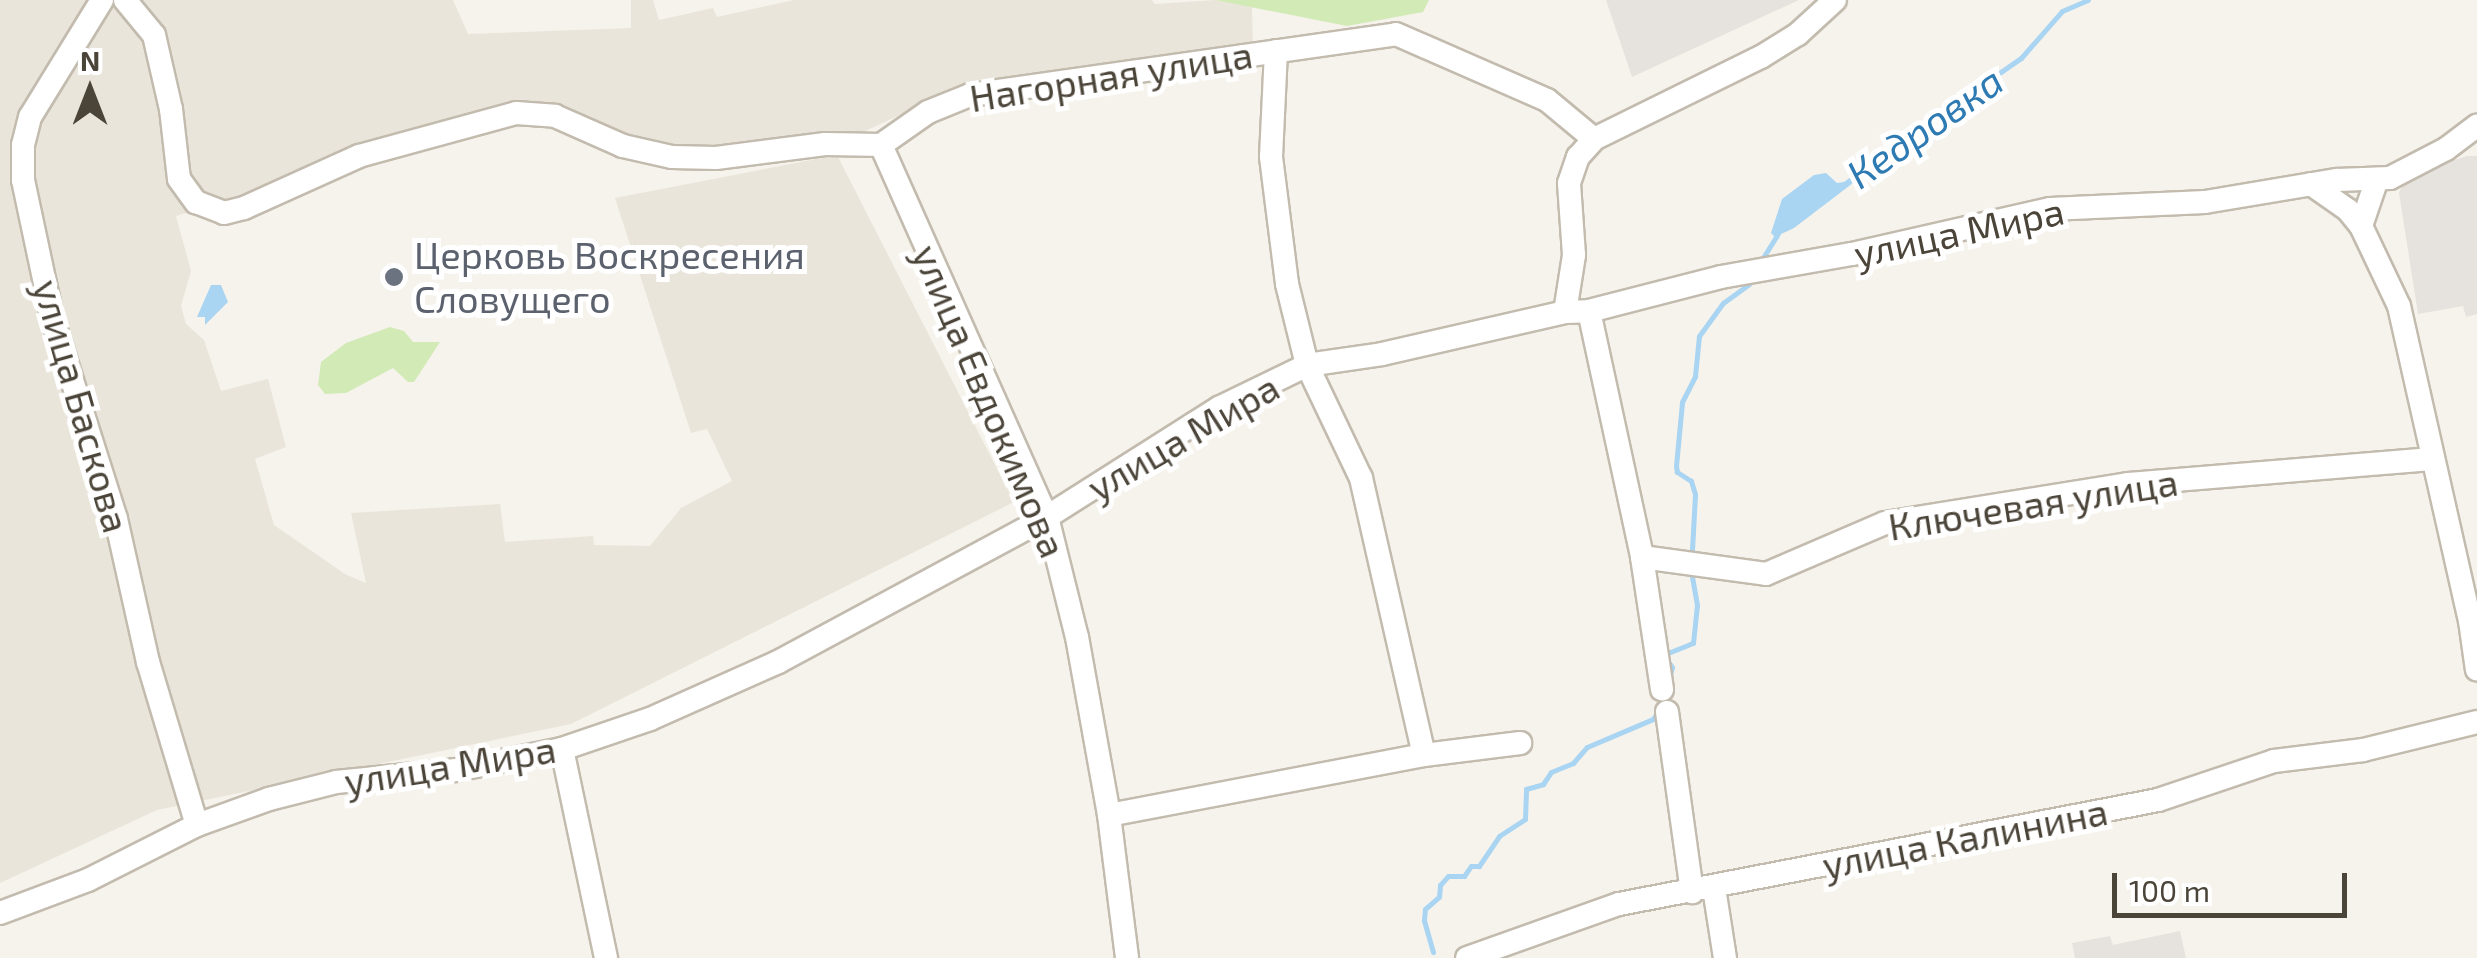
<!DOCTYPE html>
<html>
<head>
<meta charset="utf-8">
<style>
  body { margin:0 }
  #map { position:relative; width:2477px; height:958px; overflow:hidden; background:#f6f3ec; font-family:"Exo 2",sans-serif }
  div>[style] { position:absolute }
  .residential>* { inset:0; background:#eae5da }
  .industrial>* { inset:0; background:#e6e2dd }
  .green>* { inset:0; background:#d2eab5 }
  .water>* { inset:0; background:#a9d4f2 }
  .stream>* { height:5px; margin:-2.5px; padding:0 2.5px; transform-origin:2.5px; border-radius:2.5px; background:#a9d4f2 }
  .roads { filter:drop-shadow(2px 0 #c2bbae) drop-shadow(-2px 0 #c2bbae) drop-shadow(0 2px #c2bbae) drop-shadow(0 -2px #c2bbae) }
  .minor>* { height:22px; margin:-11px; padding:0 11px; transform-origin:11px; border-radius:11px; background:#fff }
  .dots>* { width:28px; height:28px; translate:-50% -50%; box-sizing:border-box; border:5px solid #fff; border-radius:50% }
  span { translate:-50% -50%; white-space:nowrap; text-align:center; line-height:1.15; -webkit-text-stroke:10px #fff; paint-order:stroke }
  .street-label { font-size:38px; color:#4b4439 }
  .worship-label { font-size:38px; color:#5b616d }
  .left { translate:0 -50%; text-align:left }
  .water-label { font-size:40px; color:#2e7ab2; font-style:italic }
  .north { position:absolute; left:40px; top:40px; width:100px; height:100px; -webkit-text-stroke:8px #fff; paint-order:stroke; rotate:0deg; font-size:28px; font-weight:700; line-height:40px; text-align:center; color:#4b4439 }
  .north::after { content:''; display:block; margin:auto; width:35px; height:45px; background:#4b4439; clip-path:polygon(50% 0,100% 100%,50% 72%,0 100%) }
  .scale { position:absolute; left:2112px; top:873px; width:235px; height:45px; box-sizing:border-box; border:5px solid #4b4439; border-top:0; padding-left:12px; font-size:30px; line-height:35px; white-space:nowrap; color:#4b4439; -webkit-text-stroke:8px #fff; paint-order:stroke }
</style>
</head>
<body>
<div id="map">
  <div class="residential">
    <div style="clip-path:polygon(0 0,453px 0,468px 34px,631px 28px,631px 0,653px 0,659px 20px,713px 8px,717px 17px,794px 0,1152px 0,1155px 4px,1215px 0,1252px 7px,1253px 48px,949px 92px,861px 133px,743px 141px,685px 151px,633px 143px,570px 110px,550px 106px,499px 107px,424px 126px,256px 193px,176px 216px,191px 271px,181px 306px,186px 324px,204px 340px,221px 391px,268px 379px,286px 447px,255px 459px,274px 525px,345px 574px,366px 583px,351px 513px,500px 504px,505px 542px,593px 536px,594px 545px,650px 546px,681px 508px,732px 481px,707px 429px,691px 433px,615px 198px,837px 155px,1014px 502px,571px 724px,157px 810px,0 883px)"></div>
  </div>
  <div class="industrial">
    <div style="clip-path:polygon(1606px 0,1799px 0,1632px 77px)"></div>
    <div style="clip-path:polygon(2467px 156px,2477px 156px,2477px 314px,2466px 317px,2463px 306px,2418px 314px,2399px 193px,2406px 176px)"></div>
    <div style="clip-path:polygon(2180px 931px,2186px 958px,2075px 958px,2072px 943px,2110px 936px,2113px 945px)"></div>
  </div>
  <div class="green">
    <div style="clip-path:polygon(1215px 0,1429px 0,1423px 12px,1347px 26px)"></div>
    <div style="clip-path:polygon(390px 327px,404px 331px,413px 342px,440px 342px,414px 382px,408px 382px,393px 368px,346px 393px,325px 394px,318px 385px,321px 362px,346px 343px)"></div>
  </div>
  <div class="water">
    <div style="clip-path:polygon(1878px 157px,1874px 167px,1794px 228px,1775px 237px,1771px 233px,1782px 199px,1814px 175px,1826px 173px,1837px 183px,1844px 182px)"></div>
    <div style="clip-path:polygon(211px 285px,221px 285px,228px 302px,205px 325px,205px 317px,197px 317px)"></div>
  </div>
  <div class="stream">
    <div style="left:1877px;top:158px;width:175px;rotate:-34.8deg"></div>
    <div style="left:2021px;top:58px;width:62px;rotate:-48.9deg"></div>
    <div style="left:2062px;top:11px;width:28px;rotate:-23deg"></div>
    <div style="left:1764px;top:256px;width:26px;rotate:-58deg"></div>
    <div style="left:1692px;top:550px;width:56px;rotate:-86.9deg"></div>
    <div style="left:1695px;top:494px;width:14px;rotate:-107deg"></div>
    <div style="left:1691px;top:481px;width:17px;rotate:-147deg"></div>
    <div style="left:1677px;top:472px;width:6px;rotate:-99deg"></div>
    <div style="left:1676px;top:466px;width:64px;rotate:-84.6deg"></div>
    <div style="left:1682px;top:402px;width:29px;rotate:-63deg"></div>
    <div style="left:1695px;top:376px;width:40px;rotate:-84.3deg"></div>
    <div style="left:1699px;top:336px;width:41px;rotate:-54deg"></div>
    <div style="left:1723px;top:303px;width:32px;rotate:-36deg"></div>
    <div style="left:1669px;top:679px;width:12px;rotate:-76deg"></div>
    <div style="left:1672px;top:667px;width:15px;rotate:-127deg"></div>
    <div style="left:1663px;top:655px;width:32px;rotate:-22deg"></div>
    <div style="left:1693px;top:643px;width:38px;rotate:-84deg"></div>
    <div style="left:1697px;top:605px;width:35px;rotate:-100deg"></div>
    <div style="left:1433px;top:952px;width:33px;rotate:-106deg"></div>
    <div style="left:1424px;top:920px;width:11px;rotate:-85deg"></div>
    <div style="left:1425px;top:909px;width:18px;rotate:-41deg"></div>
    <div style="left:1439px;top:897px;width:12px;rotate:-85deg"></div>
    <div style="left:1440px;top:885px;width:12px;rotate:-48deg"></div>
    <div style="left:1448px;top:876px;width:16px"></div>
    <div style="left:1464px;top:876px;width:12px;rotate:-55deg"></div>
    <div style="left:1471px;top:866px;width:8px"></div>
    <div style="left:1479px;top:866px;width:36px;rotate:-56deg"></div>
    <div style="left:1499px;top:836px;width:31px;rotate:-33deg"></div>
    <div style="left:1525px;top:819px;width:30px;rotate:-88deg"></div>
    <div style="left:1526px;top:789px;width:18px;rotate:-16deg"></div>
    <div style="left:1543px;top:784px;width:14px;rotate:-56deg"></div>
    <div style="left:1551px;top:772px;width:24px;rotate:-22deg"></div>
    <div style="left:1573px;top:763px;width:21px;rotate:-49deg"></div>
    <div style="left:1587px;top:747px;width:72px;rotate:-23deg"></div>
    <div style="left:1653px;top:719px;width:36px;rotate:-58deg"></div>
  </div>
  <div class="roads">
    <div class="minor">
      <div style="left:102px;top:0;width:137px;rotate:121.6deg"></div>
      <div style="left:30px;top:117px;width:29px;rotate:104deg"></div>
      <div style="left:23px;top:145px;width:35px;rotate:90deg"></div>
      <div style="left:23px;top:180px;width:140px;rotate:78deg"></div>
      <div style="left:52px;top:317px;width:212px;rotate:72.4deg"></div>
      <div style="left:116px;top:519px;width:147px;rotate:77.4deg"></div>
      <div style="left:148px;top:662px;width:170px;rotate:73.3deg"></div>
      <div style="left:125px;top:0;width:45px;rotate:50.4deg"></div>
      <div style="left:154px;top:35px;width:76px;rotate:77.1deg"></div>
      <div style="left:171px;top:109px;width:70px;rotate:83.5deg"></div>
      <div style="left:179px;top:179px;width:29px;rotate:54deg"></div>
      <div style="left:196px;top:202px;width:30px;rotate:21deg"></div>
      <div style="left:224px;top:213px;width:21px;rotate:-14deg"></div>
      <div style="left:244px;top:208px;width:126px;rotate:-24.3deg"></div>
      <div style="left:359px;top:156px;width:163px;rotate:-15.3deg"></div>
      <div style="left:516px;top:113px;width:39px;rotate:4deg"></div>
      <div style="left:555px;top:116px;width:74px;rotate:23.8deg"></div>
      <div style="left:623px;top:146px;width:50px;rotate:12.7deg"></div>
      <div style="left:672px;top:157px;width:44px;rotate:1.3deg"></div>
      <div style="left:716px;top:158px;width:110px;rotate:-7.3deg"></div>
      <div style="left:825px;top:144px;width:56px;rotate:1deg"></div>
      <div style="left:881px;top:145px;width:57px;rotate:-35.1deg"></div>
      <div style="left:928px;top:112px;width:45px;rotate:-22deg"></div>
      <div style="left:970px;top:95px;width:430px;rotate:-8.1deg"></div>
      <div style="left:1396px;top:34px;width:165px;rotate:23.6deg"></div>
      <div style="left:1547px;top:100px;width:61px;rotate:39.7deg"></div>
      <div style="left:1594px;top:139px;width:186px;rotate:-26.2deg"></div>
      <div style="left:1761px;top:57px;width:44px;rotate:-31.9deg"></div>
      <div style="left:1798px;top:34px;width:50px;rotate:-42.6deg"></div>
      <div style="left:1276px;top:51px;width:106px;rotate:92.7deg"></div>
      <div style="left:1271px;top:157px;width:128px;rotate:82.8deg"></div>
      <div style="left:1287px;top:284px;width:83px;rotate:76.1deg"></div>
      <div style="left:1307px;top:365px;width:125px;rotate:64.5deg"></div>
      <div style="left:1361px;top:478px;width:284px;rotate:77.2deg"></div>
      <div style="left:881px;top:145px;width:407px;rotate:66deg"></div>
      <div style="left:1047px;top:517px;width:124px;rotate:76deg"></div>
      <div style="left:1077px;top:637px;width:181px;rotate:79.8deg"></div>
      <div style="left:1109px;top:815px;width:144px;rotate:82.8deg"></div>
      <div style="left:2311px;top:184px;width:45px;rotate:35.1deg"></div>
      <div style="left:2348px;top:210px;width:21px;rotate:51deg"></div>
      <div style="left:2361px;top:226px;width:89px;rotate:64.6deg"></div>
      <div style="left:2399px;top:306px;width:323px;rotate:77.3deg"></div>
      <div style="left:2470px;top:621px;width:49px;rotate:81.9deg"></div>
      <div style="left:2361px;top:226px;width:50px;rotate:-71.2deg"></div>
      <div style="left:1589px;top:311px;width:252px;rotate:77.8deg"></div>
      <div style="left:1642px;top:557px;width:134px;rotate:81.4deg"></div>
      <div style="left:1565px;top:312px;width:58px;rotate:-81deg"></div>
      <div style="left:1574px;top:255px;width:72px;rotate:-94deg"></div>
      <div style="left:1569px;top:183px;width:28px;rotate:-71deg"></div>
      <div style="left:1578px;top:157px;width:24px;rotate:-48deg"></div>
      <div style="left:1642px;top:557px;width:125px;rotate:7.8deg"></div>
      <div style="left:1766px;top:574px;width:129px;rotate:-23.2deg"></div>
      <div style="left:1885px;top:523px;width:246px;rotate:-9.1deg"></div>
      <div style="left:2128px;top:484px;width:306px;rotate:-4.7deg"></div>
      <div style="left:1667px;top:712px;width:182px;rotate:82.1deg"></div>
      <div style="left:562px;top:749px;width:214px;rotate:78.1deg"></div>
      <div style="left:1109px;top:815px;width:321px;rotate:-10.8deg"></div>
      <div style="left:1424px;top:755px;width:97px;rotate:-7.1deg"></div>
      <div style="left:1714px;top:888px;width:71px;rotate:81.1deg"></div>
      <div style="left:0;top:913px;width:94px;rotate:-20.6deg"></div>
      <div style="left:88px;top:880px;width:122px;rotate:-26.8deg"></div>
      <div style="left:197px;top:825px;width:77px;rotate:-19.9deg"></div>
      <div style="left:269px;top:799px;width:69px;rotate:-14.2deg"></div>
      <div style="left:336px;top:782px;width:121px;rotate:-5.7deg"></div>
      <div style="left:456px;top:770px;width:108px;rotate:-11.2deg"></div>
      <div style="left:562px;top:749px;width:93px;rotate:-18.8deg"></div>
      <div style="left:650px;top:719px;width:140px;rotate:-24deg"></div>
      <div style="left:778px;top:662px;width:306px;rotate:-28.3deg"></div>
      <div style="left:1047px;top:517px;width:204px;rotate:-32.4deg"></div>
      <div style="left:1219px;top:408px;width:98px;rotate:-26deg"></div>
      <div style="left:1307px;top:365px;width:76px;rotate:-8.3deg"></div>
      <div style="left:1382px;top:354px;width:188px;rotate:-12.9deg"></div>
      <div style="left:1565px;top:312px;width:24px;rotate:-2deg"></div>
      <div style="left:1589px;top:311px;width:136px;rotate:-14.4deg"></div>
      <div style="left:1721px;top:277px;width:133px;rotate:-10deg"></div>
      <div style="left:1852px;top:254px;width:203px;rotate:-12.8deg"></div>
      <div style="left:2050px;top:209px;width:155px;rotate:-2.6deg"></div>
      <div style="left:2205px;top:202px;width:134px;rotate:-9.5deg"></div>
      <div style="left:2337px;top:180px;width:53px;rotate:-2.2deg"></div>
      <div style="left:2390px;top:178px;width:63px;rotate:-27.4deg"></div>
      <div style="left:2446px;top:149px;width:39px;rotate:-37deg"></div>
      <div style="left:1467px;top:958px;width:161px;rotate:-19.6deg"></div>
      <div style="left:1619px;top:904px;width:549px;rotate:-10.92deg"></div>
      <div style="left:2158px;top:800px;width:122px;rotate:-18.6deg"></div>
      <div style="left:2274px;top:761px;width:90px;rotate:-7deg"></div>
      <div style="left:2363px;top:750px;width:117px;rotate:-13.8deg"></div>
    </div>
  </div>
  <div class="dots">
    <div style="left:394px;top:277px;background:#6b7280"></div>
  </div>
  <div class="street-label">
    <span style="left:1111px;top:76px;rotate:-9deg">Нагорная улица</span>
    <span style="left:1959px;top:232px;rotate:-12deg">улица Мира</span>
    <span style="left:990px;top:401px;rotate:67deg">улица Евдокимова</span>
    <span style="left:82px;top:406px;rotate:74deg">улица Баскова</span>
    <span style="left:1183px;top:437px;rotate:-30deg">улица Мира</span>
    <span style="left:2033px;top:504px;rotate:-9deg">Ключевая улица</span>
    <span style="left:450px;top:765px;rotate:-9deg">улица Мира</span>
    <span style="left:1965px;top:838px;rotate:-11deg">улица Калинина</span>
  </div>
  <div class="worship-label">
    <span class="left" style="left:414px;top:277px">Церковь Воскресения<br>Словущего</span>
  </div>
  <div class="water-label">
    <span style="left:1924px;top:126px;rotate:-35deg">Кедровка</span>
  </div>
  <div class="north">N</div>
  <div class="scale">100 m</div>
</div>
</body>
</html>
